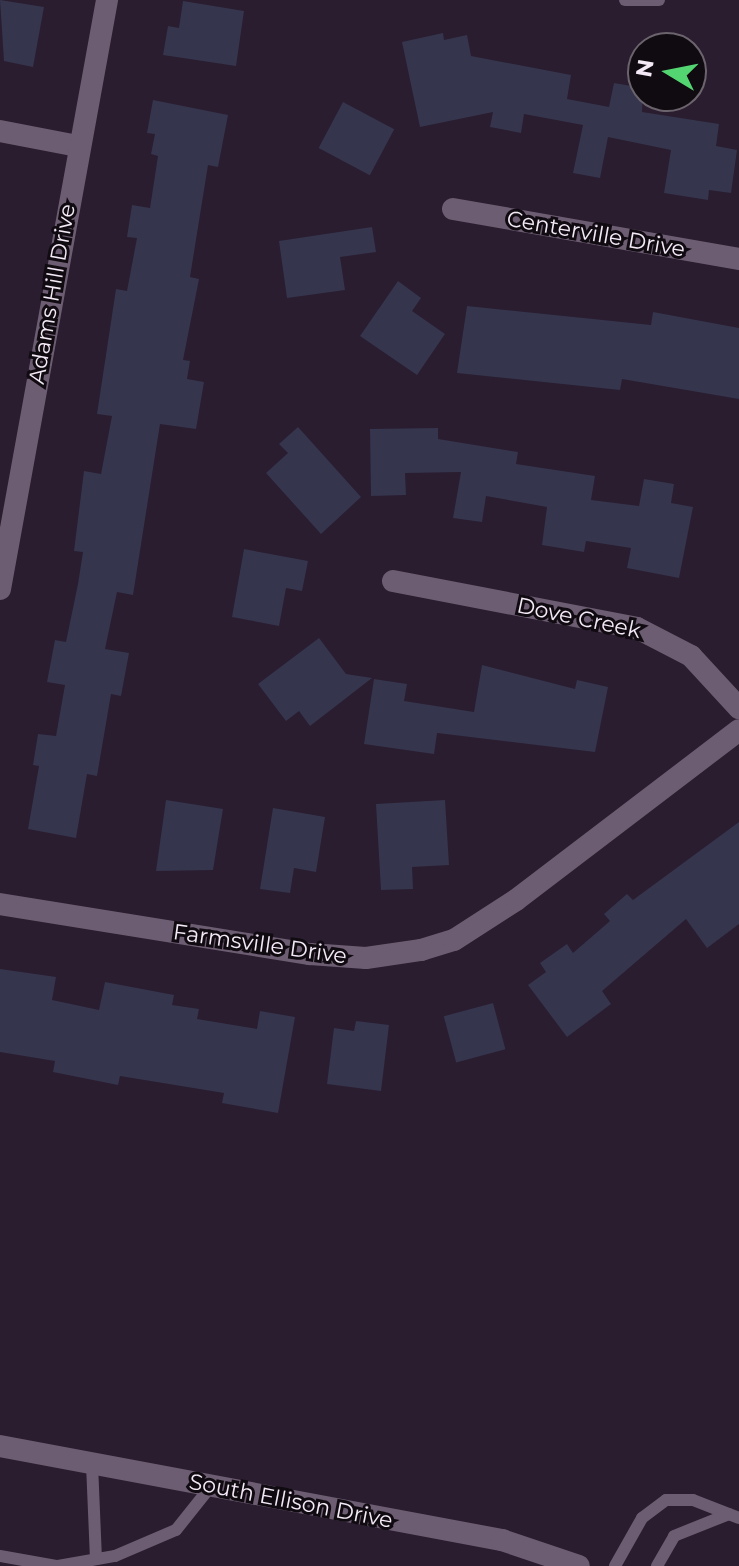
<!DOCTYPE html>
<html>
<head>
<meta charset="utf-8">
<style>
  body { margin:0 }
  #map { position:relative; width:739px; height:1566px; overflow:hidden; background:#2a1d2f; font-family:Montserrat,sans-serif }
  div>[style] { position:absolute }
  .building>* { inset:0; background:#35354e; transform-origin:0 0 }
  .service>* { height:12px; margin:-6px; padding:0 6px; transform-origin:6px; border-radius:6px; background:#6d5d72 }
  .minor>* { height:22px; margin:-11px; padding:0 11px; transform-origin:11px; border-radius:11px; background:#6d5d72 }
  .tertiary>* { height:22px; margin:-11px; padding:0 11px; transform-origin:11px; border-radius:11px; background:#6d5d72 }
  span { translate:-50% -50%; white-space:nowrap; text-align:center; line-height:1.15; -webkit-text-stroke:6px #100a11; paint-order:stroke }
  .street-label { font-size:22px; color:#f4eaf7 }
  .north { position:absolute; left:627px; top:32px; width:80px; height:80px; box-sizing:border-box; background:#100a11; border:2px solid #6b646d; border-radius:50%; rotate:280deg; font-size:22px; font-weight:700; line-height:32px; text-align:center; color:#f4eaf7 }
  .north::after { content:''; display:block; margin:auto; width:28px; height:36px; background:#53d672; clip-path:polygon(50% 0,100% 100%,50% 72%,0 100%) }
</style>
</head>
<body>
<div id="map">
  <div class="building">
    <div style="clip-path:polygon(0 0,44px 7px,33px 67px,4px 61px)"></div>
    <div style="clip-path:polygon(183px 1px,244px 11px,236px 66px,163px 55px,168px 26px,179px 28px)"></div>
    <div style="clip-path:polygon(443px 33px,444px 40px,467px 35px,471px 56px,571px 75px,567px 99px,609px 107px,614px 83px,643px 88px,642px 112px,719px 124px,716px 146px,737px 150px,731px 193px,709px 190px,708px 200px,664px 193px,671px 150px,608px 137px,600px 178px,573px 173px,583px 125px,524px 114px,521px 133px,490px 127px,493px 112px,420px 127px,402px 42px)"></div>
    <div style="clip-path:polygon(153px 100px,228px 115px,218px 167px,208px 165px,190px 277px,199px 279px,183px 360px,190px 361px,187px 379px,204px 382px,196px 429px,160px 424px,133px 595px,117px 592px,105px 649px,129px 653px,121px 696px,111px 694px,97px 776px,87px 774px,76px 838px,28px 829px,39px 766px,33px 765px,38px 734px,56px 736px,65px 685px,47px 682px,55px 640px,66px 642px,78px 584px,83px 552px,74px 551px,84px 471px,101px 474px,112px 416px,97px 414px,116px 289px,127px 291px,137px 238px,127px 237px,132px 205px,150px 208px,158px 156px,151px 154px,155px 134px,147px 133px)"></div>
    <div style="left:343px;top:102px;width:58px;height:52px;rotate:28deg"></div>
    <div style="clip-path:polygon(372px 227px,376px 252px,340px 257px,345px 290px,287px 298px,279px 241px)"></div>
    <div style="clip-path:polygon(398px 281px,421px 298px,412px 311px,445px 334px,417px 375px,360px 336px)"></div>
    <div style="clip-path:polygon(467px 306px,651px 325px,653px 312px,739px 328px,739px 399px,622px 379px,620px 390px,457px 373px)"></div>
    <div style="clip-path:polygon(298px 427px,361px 497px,321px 534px,266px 473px,288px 453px,279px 444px)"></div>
    <div style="clip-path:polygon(438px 428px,438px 439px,518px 452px,516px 464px,595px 476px,591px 500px,639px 506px,644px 479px,674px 484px,671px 503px,693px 507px,679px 578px,627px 568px,631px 548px,586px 541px,584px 552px,542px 545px,547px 507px,486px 496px,482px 522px,453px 518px,461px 472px,405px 473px,406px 495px,371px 496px,370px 429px)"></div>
    <div style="clip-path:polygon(244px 549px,308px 561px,302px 591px,286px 588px,279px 626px,232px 617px)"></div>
    <div style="clip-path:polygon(319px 638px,346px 674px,372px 678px,310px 726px,299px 711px,286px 721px,258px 684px)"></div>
    <div style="clip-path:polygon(482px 665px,575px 689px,577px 680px,608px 687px,595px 752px,437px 733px,434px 754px,364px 744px,374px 679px,407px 684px,404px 701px,474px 712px)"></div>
    <div style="clip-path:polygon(166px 800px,223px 809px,213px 870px,156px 871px)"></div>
    <div style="clip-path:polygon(445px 800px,449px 865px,412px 867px,413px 889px,381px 890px,376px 804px)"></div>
    <div style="clip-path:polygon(273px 808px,325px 817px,316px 872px,294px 868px,290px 893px,260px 889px)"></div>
    <div style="clip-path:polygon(739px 822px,739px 924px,707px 948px,686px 919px,602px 991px,611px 1004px,567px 1037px,528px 985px,546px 972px,540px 963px,567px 944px,573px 953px,610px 921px,604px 914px,627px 894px,633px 900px)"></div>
    <div style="clip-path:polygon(0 969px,56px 977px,52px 1000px,99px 1010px,105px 982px,174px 995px,172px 1005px,199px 1009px,197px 1019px,257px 1029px,260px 1011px,295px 1017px,278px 1113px,222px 1103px,224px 1093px,120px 1076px,118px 1085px,53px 1072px,55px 1061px,0 1052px)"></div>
    <div style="left:493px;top:1003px;width:48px;height:51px;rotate:75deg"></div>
    <div style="clip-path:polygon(356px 1021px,389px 1025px,381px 1091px,327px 1084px,334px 1028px,354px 1031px)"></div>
  </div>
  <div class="service">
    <div style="left:625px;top:0;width:34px"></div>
    <div style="left:92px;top:1464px;width:95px;rotate:87.6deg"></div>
    <div style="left:0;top:1556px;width:57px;rotate:10.1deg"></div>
    <div style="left:58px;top:1566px;width:58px;rotate:-10deg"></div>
    <div style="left:115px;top:1556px;width:66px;rotate:-23.1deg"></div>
    <div style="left:176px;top:1530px;width:56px;rotate:-51.5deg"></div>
    <div style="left:615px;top:1566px;width:55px;rotate:-60.6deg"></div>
    <div style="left:642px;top:1518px;width:30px;rotate:-37deg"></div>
    <div style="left:666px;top:1500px;width:27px"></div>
    <div style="left:693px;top:1500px;width:49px;rotate:21.4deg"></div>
    <div style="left:657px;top:1566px;width:34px;rotate:-60deg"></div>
    <div style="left:674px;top:1536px;width:59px;rotate:-21.8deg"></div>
  </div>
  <div class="minor">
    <div style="left:0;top:131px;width:79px;rotate:10.9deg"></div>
    <div style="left:453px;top:209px;width:290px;rotate:9.9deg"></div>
    <div style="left:393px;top:581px;width:248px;rotate:10.9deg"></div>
    <div style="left:637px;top:628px;width:61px;rotate:27.4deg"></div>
    <div style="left:691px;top:656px;width:71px;rotate:47.3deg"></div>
    <div style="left:0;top:904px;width:314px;rotate:9.2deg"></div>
    <div style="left:310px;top:954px;width:56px;rotate:4.1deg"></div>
    <div style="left:366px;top:958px;width:56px;rotate:-8.3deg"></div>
    <div style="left:421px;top:950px;width:34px;rotate:-17deg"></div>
    <div style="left:454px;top:940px;width:74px;rotate:-32.8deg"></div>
    <div style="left:516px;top:900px;width:280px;rotate:-37.3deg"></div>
  </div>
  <div class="tertiary">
    <div style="left:0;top:589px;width:599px;rotate:-79.7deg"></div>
    <div style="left:0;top:1446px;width:511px;rotate:10.61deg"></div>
    <div style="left:502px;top:1540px;width:81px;rotate:18.7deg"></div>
  </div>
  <div class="street-label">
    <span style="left:596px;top:234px;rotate:10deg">Centerville Drive</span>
    <span style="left:52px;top:294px;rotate:-80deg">Adams Hill Drive</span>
    <span style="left:579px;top:618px;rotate:12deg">Dove Creek</span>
    <span style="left:260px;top:944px;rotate:8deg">Farmsville Drive</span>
    <span style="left:291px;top:1501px;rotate:11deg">South Ellison Drive</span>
  </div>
  <div class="north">N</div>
</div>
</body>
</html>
